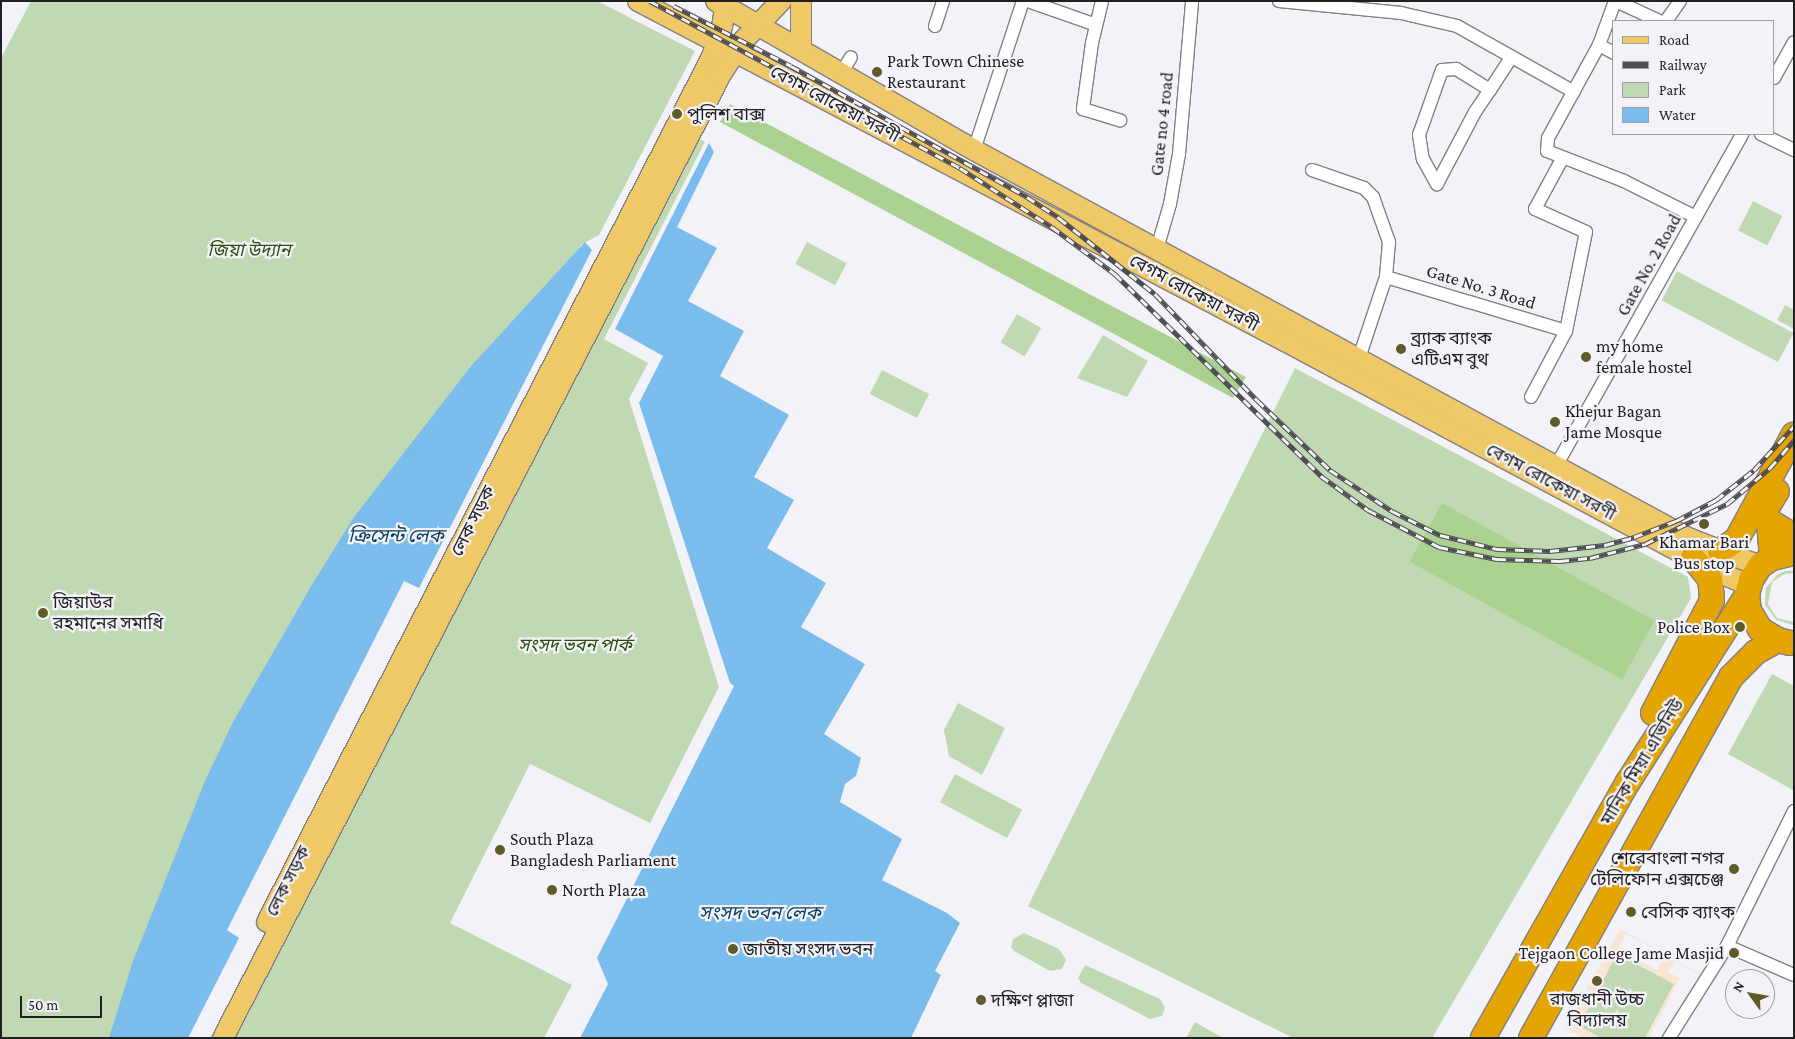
<!DOCTYPE html>
<html>
<head>
<meta charset="utf-8">
<style>
  body { margin:0 }
  #map { position:relative; width:1795px; height:1039px; overflow:hidden; background:#f3f2f8; font-family:"Crimson Pro","Noto Sans Bengali",serif }
  div>[style] { position:absolute }
  .education>* { inset:0; background:#f8e6d5 }
  .green>* { inset:0; background:#c1d9b3; transform-origin:0 0 }
  .forest>* { inset:0; background:#abd191; transform-origin:0 0 }
  .water>* { inset:0; background:#7abceb }
  .roads { filter:drop-shadow(1px 0 #818085) drop-shadow(-1px 0 #818085) drop-shadow(0 1px #818085) drop-shadow(0 -1px #818085) }
  .street>* { height:12px; margin:-6px; padding:0 6px; transform-origin:6px; border-radius:6px; background:#fff }
  .primary>* { height:20px; margin:-10px; padding:0 10px; transform-origin:10px; border-radius:10px; background:#efc867 }
  .highway>* { height:24px; margin:-12px; padding:0 12px; transform-origin:12px; border-radius:12px; background:#e4a402 }
  .rail>* { height:5px; margin-top:-2.5px; transform-origin:0; background:repeating-linear-gradient(90deg,#f3f2f8 0 9px,#4f4e51 0 18px); box-sizing:border-box; border-block:1px solid #4f4e51 }
  .dots>* { width:14px; height:14px; translate:-50% -50%; box-sizing:border-box; border:2px solid #f3f2f8; border-radius:50% }
  span { translate:-50% -50%; white-space:nowrap; text-align:center; line-height:1.15; -webkit-text-stroke:4.5px #f3f2f8; paint-order:stroke }
  .poi-label { font-size:18px; color:#201f21 }
  .left { translate:0 -50%; text-align:left }
  .right { translate:-100% -50%; text-align:right }
  .street-label { font-size:18px; color:#201f21 }
  .park-label { font-size:18px; color:#2c4e0b; font-style:italic }
  .water-label { font-size:19px; color:#073e5d; font-style:italic }
  .frame { position:absolute; inset:0; border:2px solid #201f21; pointer-events:none }
  .legend { position:absolute; left:1612px; top:20px; width:162px; height:115px; box-sizing:border-box; background:#f3f2f8; border:1px solid #9f9ea2; margin:0; padding:6px 9px; list-style:none; font-size:15px; color:#201f21 }
  .legend li { display:flex; align-items:center; gap:10px; height:25px }
  .legend b { width:25px; border:1px solid #9f9ea2 }
  .north { position:absolute; left:1725px; top:969px; width:50px; height:50px; box-sizing:border-box; background:#f3f2f8; border:1px solid #9f9ea2; border-radius:50%; rotate:302deg; font-size:14px; font-weight:700; line-height:20px; text-align:center; color:#201f21 }
  .north::after { content:''; display:block; margin:auto; width:18px; height:22px; background:#5f5b28; clip-path:polygon(50% 0,100% 100%,50% 72%,0 100%) }
  .scale { position:absolute; left:20px; top:996px; width:82px; height:22px; box-sizing:border-box; border:2px solid #201f21; border-top:0; padding-left:6px; font-size:15px; line-height:18px; white-space:nowrap; color:#201f21; -webkit-text-stroke:4px #f3f2f8; paint-order:stroke }
</style>
</head>
<body>
<div id="map">
  <div class="education">
    <div style="clip-path:polygon(evenodd,1620px 929px,1704px 976px,1667px 1038px,1700px 975px,1675px 961px,1668px 972px,1680px 978px,1649px 1038px,1645px 1038px,1674px 984px,1579px 1026px,1601px 1038px,1584px 1038px,1565px 1028px,1620px 929px,1626px 934px,1665px 955px,1657px 970px,1618px 949px,1626px 934px)"></div>
  </div>
  <div class="green">
    <div style="clip-path:polygon(31px 1px,597px 1px,695px 51px,599px 235px,581px 245px,110px 1038px,1px 1038px,1px 58px)"></div>
    <div style="clip-path:polygon(697px 137px,705px 142px,604px 339px,648px 363px,629px 399px,719px 687px,650px 823px,530px 764px,450px 923px,572px 985px,544px 1038px,228px 1038px)"></div>
    <div style="left:1753px;top:201px;width:33px;height:33px;rotate:27deg"></div>
    <div style="left:807px;top:242px;width:45px;height:25px;rotate:28deg"></div>
    <div style="left:1677px;top:271px;width:132px;height:33px;rotate:28deg"></div>
    <div style="clip-path:polygon(1785px 305px,1794px 310px,1794px 329px,1777px 320px)"></div>
    <div style="left:1017px;top:314px;width:28px;height:33px;rotate:30deg"></div>
    <div style="clip-path:polygon(1103px 335px,1148px 361px,1127px 397px,1077px 378px)"></div>
    <div style="clip-path:polygon(1295px 368px,1688px 577px,1691px 598px,1432px 1038px,1293px 1038px,1028px 906px)"></div>
    <div style="left:882px;top:370px;width:53px;height:27px;rotate:27deg"></div>
    <div style="clip-path:polygon(1785px 571px,1793px 571px,1794px 573px,1785px 574px,1772px 582px,1768px 604px,1777px 618px,1794px 622px,1793px 625px,1776px 620px,1765px 605px,1766px 588px,1777px 575px)"></div>
    <div style="clip-path:polygon(1772px 674px,1794px 686px,1793px 790px,1728px 754px)"></div>
    <div style="clip-path:polygon(958px 703px,1005px 728px,982px 775px,949px 756px,944px 730px)"></div>
    <div style="left:955px;top:774px;width:76px;height:32px;rotate:28deg"></div>
    <div style="clip-path:polygon(1024px 933px,1059px 949px,1066px 960px,1062px 969px,1050px 971px,1014px 951px,1011px 947px,1013px 939px)"></div>
    <div style="clip-path:polygon(1617px 954px,1674px 984px,1645px 1038px,1601px 1038px,1579px 1026px)"></div>
    <div style="clip-path:polygon(1085px 965px,1160px 999px,1165px 1008px,1162px 1016px,1150px 1019px,1081px 983px,1078px 978px)"></div>
    <div style="clip-path:polygon(1195px 1022px,1223px 1038px,1186px 1038px)"></div>
  </div>
  <div class="forest">
    <div style="clip-path:polygon(730px 104px,1246px 377px,1233px 398px,720px 122px)"></div>
    <div style="left:1442px;top:503px;width:243px;height:67px;rotate:29deg"></div>
  </div>
  <div class="water">
    <div style="clip-path:polygon(709px 143px,714px 152px,677px 227px,717px 248px,688px 301px,744px 331px,720px 376px,789px 415px,754px 477px,794px 500px,767px 548px,826px 583px,801px 627px,865px 664px,824px 734px,861px 758px,856px 776px,845px 784px,840px 802px,902px 839px,882px 880px,947px 913px,960px 923px,935px 971px,941px 975px,911px 1038px,580px 1038px,608px 984px,597px 958px,734px 686px,730px 683px,639px 403px,663px 356px,615px 329px)"></div>
    <div style="clip-path:polygon(585px 242px,592px 250px,419px 588px,404px 581px,227px 930px,239px 938px,188px 1038px,109px 1038px,133px 961px,205px 781px,233px 722px,313px 583px,354px 517px,472px 365px)"></div>
  </div>
  <div class="roads">
    <div class="street">
      <div style="left:1028px;top:1px;width:72px;rotate:19.4deg"></div>
      <div style="left:1102px;top:1px;width:43px;rotate:103.4deg"></div>
      <div style="left:1092px;top:43px;width:67px;rotate:97.8deg"></div>
      <div style="left:1083px;top:109px;width:39px;rotate:17deg"></div>
      <div style="left:1279px;top:1px;width:123px;rotate:5.6deg"></div>
      <div style="left:1401px;top:13px;width:57px;rotate:13.1deg"></div>
      <div style="left:1457px;top:26px;width:134px;rotate:29.4deg"></div>
      <div style="left:1616px;top:1px;width:47px;rotate:24.9deg"></div>
      <div style="left:1666px;top:21px;width:24px;rotate:-55deg"></div>
      <div style="left:935px;top:26px;width:26px;rotate:-72deg"></div>
      <div style="left:1599px;top:45px;width:106px;rotate:118.7deg"></div>
      <div style="left:1548px;top:138px;width:13px;rotate:94deg"></div>
      <div style="left:1547px;top:151px;width:83px;rotate:21.3deg"></div>
      <div style="left:1624px;top:181px;width:80px;rotate:26.6deg"></div>
      <div style="left:1614px;top:53px;width:17px;rotate:-152deg"></div>
      <div style="left:1599px;top:45px;width:47px;rotate:-70deg"></div>
      <div style="left:842px;top:72px;width:17px;rotate:-59deg"></div>
      <div style="left:1774px;top:78px;width:41px;rotate:-60.9deg"></div>
      <div style="left:1490px;top:90px;width:40px;rotate:-148deg"></div>
      <div style="left:1456px;top:69px;width:14px;rotate:176deg"></div>
      <div style="left:1442px;top:70px;width:69px;rotate:109.5deg"></div>
      <div style="left:1419px;top:135px;width:24px;rotate:81deg"></div>
      <div style="left:1423px;top:159px;width:29px;rotate:61deg"></div>
      <div style="left:1437px;top:184px;width:81px;rotate:-62.2deg"></div>
      <div style="left:1475px;top:112px;width:27px;rotate:-56deg"></div>
      <div style="left:1490px;top:90px;width:38px;rotate:-57deg"></div>
      <div style="left:1761px;top:134px;width:37px;rotate:26deg"></div>
      <div style="left:974px;top:150px;width:157px;rotate:-71.8deg"></div>
      <div style="left:1312px;top:170px;width:55px;rotate:19.1deg"></div>
      <div style="left:1364px;top:188px;width:13px;rotate:45deg"></div>
      <div style="left:1373px;top:197px;width:48px;rotate:70.4deg"></div>
      <div style="left:1389px;top:242px;width:35px;rotate:95deg"></div>
      <div style="left:1157px;top:249px;width:47px;rotate:-73.9deg"></div>
      <div style="left:1170px;top:204px;width:51px;rotate:-79.8deg"></div>
      <div style="left:1179px;top:154px;width:154px;rotate:-85.1deg"></div>
      <div style="left:1359px;top:358px;width:85px;rotate:-71.6deg"></div>
      <div style="left:1386px;top:277px;width:188px;rotate:16.7deg"></div>
      <div style="left:1531px;top:397px;width:75px;rotate:-62.1deg"></div>
      <div style="left:1566px;top:331px;width:101px;rotate:-78.6deg"></div>
      <div style="left:1586px;top:232px;width:56px;rotate:-155.7deg"></div>
      <div style="left:1535px;top:209px;width:57px;rotate:-61.6deg"></div>
      <div style="left:1556px;top:466px;width:381px;rotate:-60.7deg"></div>
      <div style="left:1794px;top:811px;width:151px;rotate:116.4deg"></div>
      <div style="left:1727px;top:946px;width:73px;rotate:23.4deg"></div>
      <div style="left:1669px;top:1038px;width:109px;rotate:-57.8deg"></div>
    </div>
    <div class="primary">
      <div style="left:638px;top:1px;width:731px;rotate:27.72deg"></div>
      <div style="left:1285px;top:341px;width:495px;rotate:28.1deg"></div>
      <div style="left:1722px;top:574px;width:29px;rotate:22deg"></div>
      <div style="left:716px;top:1px;width:298px;rotate:30deg"></div>
      <div style="left:974px;top:150px;width:810px;rotate:28.53deg"></div>
      <div style="left:1686px;top:537px;width:79px;rotate:21.4deg"></div>
      <div style="left:801px;top:1px;width:49px;rotate:90deg"></div>
      <div style="left:267px;top:922px;width:973px;rotate:-62.78deg"></div>
      <div style="left:712px;top:57px;width:32px;rotate:-72deg"></div>
      <div style="left:722px;top:27px;width:26px;rotate:-81deg"></div>
      <div style="left:223px;top:1038px;width:1085px;rotate:-62.68deg"></div>
      <div style="left:721px;top:74px;width:38px;rotate:-57deg"></div>
      <div style="left:742px;top:42px;width:57px;rotate:-46.4deg"></div>
    </div>
    <div class="highway">
      <div style="left:1769px;top:521px;width:29px;rotate:31deg"></div>
      <div style="left:1720px;top:551px;width:21px;rotate:-35deg"></div>
      <div style="left:1737px;top:539px;width:119px;rotate:-61.5deg"></div>
      <div style="left:1772px;top:558px;width:37px;rotate:-95deg"></div>
      <div style="left:1769px;top:521px;width:11px;rotate:-112deg"></div>
      <div style="left:1765px;top:511px;width:23px;rotate:-59deg"></div>
      <div style="left:1790px;top:643px;width:12px;rotate:-166deg"></div>
      <div style="left:1778px;top:640px;width:21px;rotate:-149deg"></div>
      <div style="left:1760px;top:629px;width:21px;rotate:-121deg"></div>
      <div style="left:1749px;top:611px;width:16px;rotate:-97deg"></div>
      <div style="left:1747px;top:595px;width:16px;rotate:-75deg"></div>
      <div style="left:1751px;top:580px;width:17px;rotate:-57deg"></div>
      <div style="left:1760px;top:566px;width:14px;rotate:-34deg"></div>
      <div style="left:1772px;top:558px;width:23px;rotate:-13deg"></div>
      <div style="left:1653px;top:713px;width:127px;rotate:-62.4deg"></div>
      <div style="left:1712px;top:600px;width:21px;rotate:-95deg"></div>
      <div style="left:1710px;top:579px;width:27px;rotate:-129deg"></div>
      <div style="left:1483px;top:1038px;width:294px;rotate:-60.5deg"></div>
      <div style="left:1628px;top:782px;width:222px;rotate:-57.5deg"></div>
      <div style="left:1531px;top:1038px;width:413px;rotate:-61deg"></div>
      <div style="left:1731px;top:677px;width:35px;rotate:-45deg"></div>
      <div style="left:1756px;top:652px;width:25px;rotate:-29deg"></div>
    </div>
  </div>
  <div class="rail">
    <div style="left:650px;top:1px;width:352px;rotate:28.3deg"></div>
    <div style="left:960px;top:168px;width:109px;rotate:32.7deg"></div>
    <div style="left:1052px;top:227px;width:79px;rotate:36.7deg"></div>
    <div style="left:1115px;top:274px;width:289px;rotate:44.4deg"></div>
    <div style="left:1321px;top:476px;width:58px;rotate:35.9deg"></div>
    <div style="left:1368px;top:510px;width:80px;rotate:27.5deg"></div>
    <div style="left:1439px;top:547px;width:59px;rotate:11.7deg"></div>
    <div style="left:1497px;top:559px;width:63px;rotate:1.8deg"></div>
    <div style="left:1560px;top:561px;width:30px;rotate:-6deg"></div>
    <div style="left:1590px;top:558px;width:57px;rotate:-14.3deg"></div>
    <div style="left:1645px;top:544px;width:91px;rotate:-26deg"></div>
    <div style="left:1727px;top:504px;width:56px;rotate:-39.9deg"></div>
    <div style="left:1770px;top:468px;width:37px;rotate:-49deg"></div>
    <div style="left:674px;top:6px;width:131px;rotate:27.1deg"></div>
    <div style="left:791px;top:66px;width:270px;rotate:29deg"></div>
    <div style="left:1027px;top:197px;width:38px;rotate:33deg"></div>
    <div style="left:1059px;top:218px;width:122px;rotate:38.4deg"></div>
    <div style="left:1155px;top:294px;width:147px;rotate:46.1deg"></div>
    <div style="left:1257px;top:400px;width:101px;rotate:43.8deg"></div>
    <div style="left:1330px;top:470px;width:74px;rotate:33.5deg"></div>
    <div style="left:1392px;top:511px;width:54px;rotate:26.6deg"></div>
    <div style="left:1440px;top:535px;width:59px;rotate:13.8deg"></div>
    <div style="left:1497px;top:549px;width:53px;rotate:2.2deg"></div>
    <div style="left:1550px;top:551px;width:55px;rotate:-6.2deg"></div>
    <div style="left:1605px;top:545px;width:30px;rotate:-15deg"></div>
    <div style="left:1634px;top:537px;width:45px;rotate:-20.9deg"></div>
    <div style="left:1676px;top:521px;width:45px;rotate:-27.7deg"></div>
    <div style="left:1716px;top:500px;width:48px;rotate:-38.3deg"></div>
    <div style="left:1754px;top:470px;width:59px;rotate:-47.7deg"></div>
  </div>
  <div class="dots">
    <div style="left:877px;top:72px;background:#5f5b28"></div>
    <div style="left:677px;top:114px;background:#5f5b28"></div>
    <div style="left:1401px;top:349px;background:#5f5b28"></div>
    <div style="left:1586px;top:357px;background:#5f5b28"></div>
    <div style="left:1555px;top:422px;background:#5f5b28"></div>
    <div style="left:1704px;top:524px;background:#5f5b28"></div>
    <div style="left:43px;top:613px;background:#5f5b28"></div>
    <div style="left:1740px;top:627px;background:#5f5b28"></div>
    <div style="left:500px;top:850px;background:#5f5b28"></div>
    <div style="left:1734px;top:869px;background:#5f5b28"></div>
    <div style="left:552px;top:890px;background:#5f5b28"></div>
    <div style="left:1631px;top:912px;background:#5f5b28"></div>
    <div style="left:733px;top:949px;background:#5f5b28"></div>
    <div style="left:1734px;top:953px;background:#5f5b28"></div>
    <div style="left:1597px;top:981px;background:#5f5b28"></div>
    <div style="left:981px;top:1000px;background:#5f5b28"></div>
  </div>
  <div class="poi-label">
    <span class="left" style="left:887px;top:72px">Park Town Chinese<br>Restaurant</span>
    <span class="left" style="left:687px;top:114px">পুলিশ বাক্স</span>
    <span class="left" style="left:1411px;top:349px">ব্র্যাক ব্যাংক<br>এটিএম বুথ</span>
    <span class="left" style="left:1596px;top:357px">my home<br>female hostel</span>
    <span class="left" style="left:1565px;top:422px">Khejur Bagan<br>Jame Mosque</span>
    <span style="left:1704px;top:553px">Khamar Bari<br>Bus stop</span>
    <span class="left" style="left:53px;top:613px">জিয়াউর<br>রহমানের সমাধি</span>
    <span class="right" style="left:1730px;top:627px">Police Box</span>
    <span class="left" style="left:510px;top:850px">South Plaza<br>Bangladesh Parliament</span>
    <span class="right" style="left:1724px;top:869px">শেরেবাংলা নগর<br>টেলিফোন এক্সচেঞ্জ</span>
    <span class="left" style="left:562px;top:890px">North Plaza</span>
    <span class="left" style="left:1641px;top:912px">বেসিক ব্যাংক</span>
    <span class="left" style="left:743px;top:949px">জাতীয় সংসদ ভবন</span>
    <span class="right" style="left:1724px;top:953px">Tejgaon College Jame Masjid</span>
    <span class="left" style="left:991px;top:1000px">দক্ষিণ প্লাজা</span>
    <span style="left:1597px;top:1010px">রাজধানী উচ্চ<br>বিদ্যালয়</span>
  </div>
  <div class="street-label">
    <span style="left:835px;top:104px;rotate:28deg">বেগম রোকেয়া সরণী</span>
    <span style="left:1162px;top:124px;rotate:-84deg">Gate no 4 road</span>
    <span style="left:1649px;top:265px;rotate:-61deg">Gate No. 2 Road</span>
    <span style="left:1481px;top:287px;rotate:17deg">Gate No. 3 Road</span>
    <span style="left:1194px;top:293px;rotate:28deg">বেগম রোকেয়া সরণী</span>
    <span style="left:1551px;top:482px;rotate:28deg">বেগম রোকেয়া সরণী</span>
    <span style="left:473px;top:521px;rotate:-63deg">লেক সড়ক</span>
    <span style="left:1642px;top:762px;rotate:-59deg">মানিক মিয়া এভিনিউ</span>
    <span style="left:288px;top:881px;rotate:-63deg">লেক সড়ক</span>
  </div>
  <div class="park-label">
    <span style="left:249px;top:250px">জিয়া উদ্যান</span>
    <span style="left:575px;top:645px">সংসদ ভবন পার্ক</span>
  </div>
  <div class="water-label">
    <span style="left:396px;top:536px">ক্রিসেন্ট লেক</span>
    <span style="left:760px;top:913px">সংসদ ভবন লেক</span>
  </div>
  <div class="frame"></div>
  <ul class="legend">
  <li><b style="height:6px;background:#efc867"></b>Road</li>
  <li><b style="height:6px;background:#4f4e51"></b>Railway</li>
  <li><b style="height:14px;background:#c1d9b3"></b>Park</li>
  <li><b style="height:14px;background:#7abceb"></b>Water</li>
  </ul>
  <div class="north">N</div>
  <div class="scale">50 m</div>
</div>
</body>
</html>
